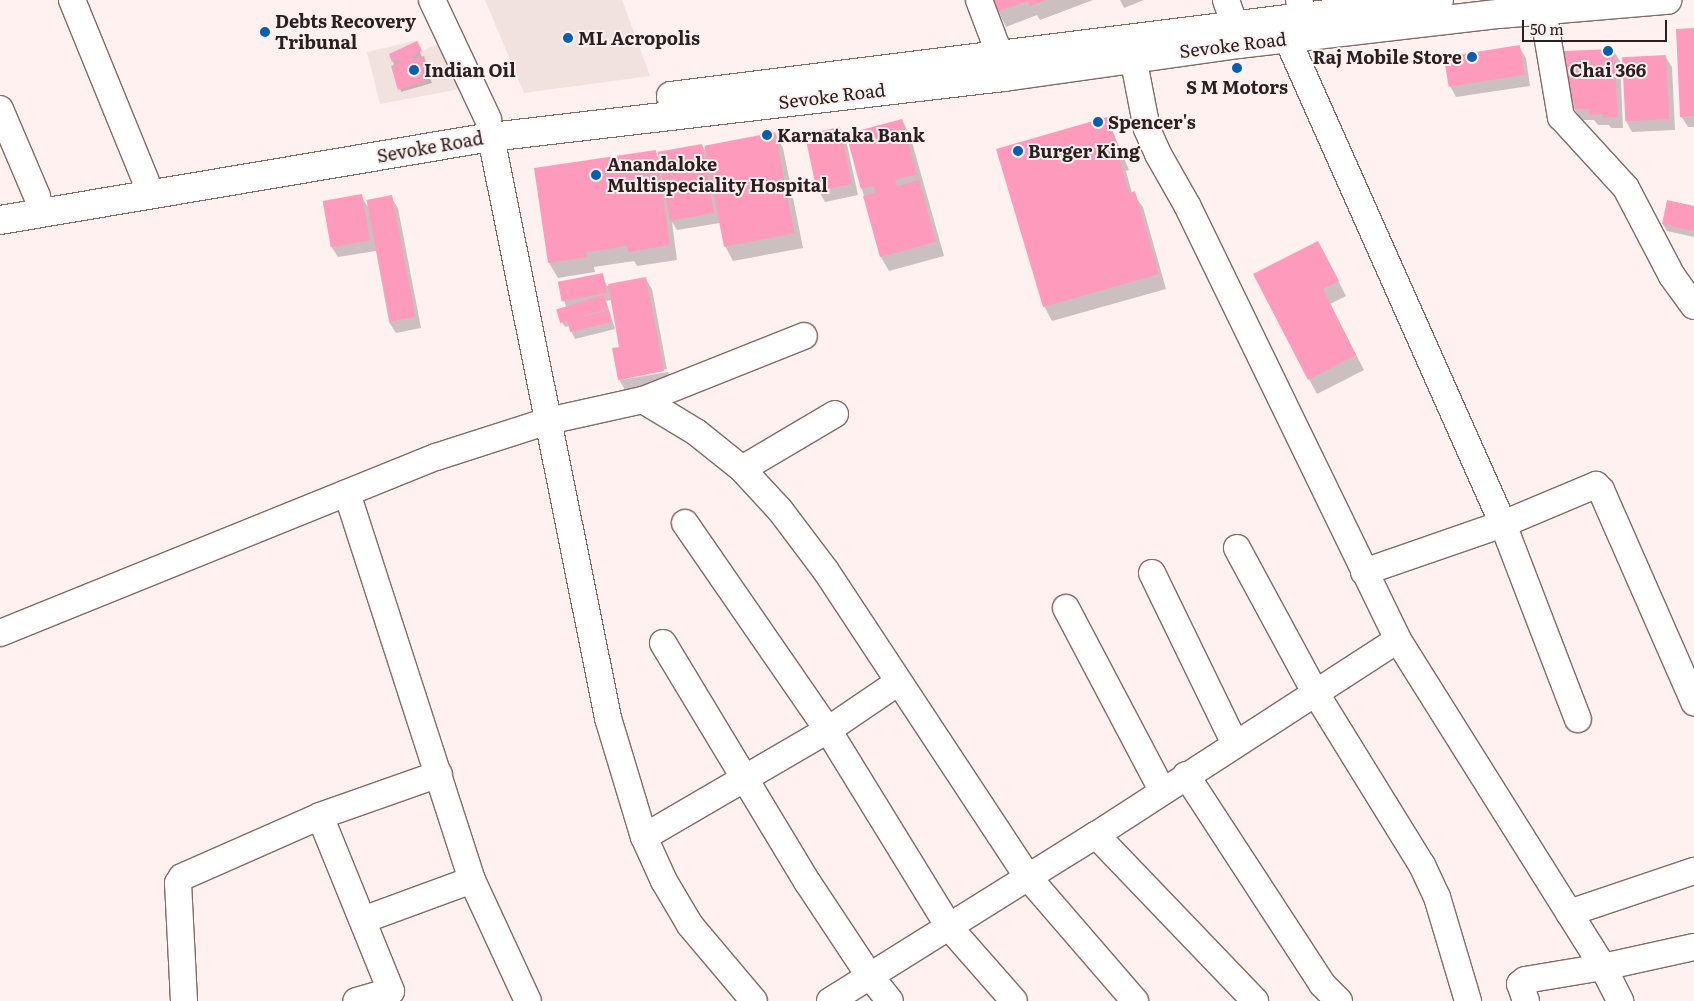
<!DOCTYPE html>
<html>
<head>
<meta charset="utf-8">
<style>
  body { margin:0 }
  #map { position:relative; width:1694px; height:1001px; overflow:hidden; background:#fef1ef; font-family:Literata,serif }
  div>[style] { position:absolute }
  .built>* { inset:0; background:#f1e1df }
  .shadow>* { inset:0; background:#0003 }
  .building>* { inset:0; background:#fe9abc; transform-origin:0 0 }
  .roads { filter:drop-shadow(1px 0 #856a67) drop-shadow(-1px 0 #856a67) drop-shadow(0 1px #856a67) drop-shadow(0 -1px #856a67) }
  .minor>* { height:26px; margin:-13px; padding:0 13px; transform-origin:13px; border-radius:13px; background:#fff }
  .major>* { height:28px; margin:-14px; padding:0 14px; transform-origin:14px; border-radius:14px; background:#fff }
  .dots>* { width:14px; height:14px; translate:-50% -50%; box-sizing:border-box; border:2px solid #fef1ef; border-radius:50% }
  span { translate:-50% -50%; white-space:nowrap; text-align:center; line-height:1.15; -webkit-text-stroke:4px #fef1ef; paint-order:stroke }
  .poi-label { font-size:18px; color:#2b201f; font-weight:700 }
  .left { translate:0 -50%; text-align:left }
  .right { translate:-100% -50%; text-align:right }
  .street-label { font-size:18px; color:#2b201f }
  .scale { position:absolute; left:1522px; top:20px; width:145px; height:22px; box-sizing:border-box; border:2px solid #2b201f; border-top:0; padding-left:6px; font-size:15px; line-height:18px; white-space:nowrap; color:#2b201f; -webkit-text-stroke:4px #fef1ef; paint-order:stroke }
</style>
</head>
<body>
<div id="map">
  <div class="built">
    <div style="clip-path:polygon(485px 0,622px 0,650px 76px,524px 93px)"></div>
    <div style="clip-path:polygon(418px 40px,423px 51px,442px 42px,465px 88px,380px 104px,367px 52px)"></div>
  </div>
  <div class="shadow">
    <div style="clip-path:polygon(993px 0,1093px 0,1040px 20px,1037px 15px,1006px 27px)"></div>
    <div style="clip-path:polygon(1120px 0,1144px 0,1124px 8px)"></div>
    <div style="clip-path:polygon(1694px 29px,1694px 127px,1688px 127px,1681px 116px)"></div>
    <div style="clip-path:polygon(416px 42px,432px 83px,401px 92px,393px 61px)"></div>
    <div style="clip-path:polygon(1519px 47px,1526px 58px,1530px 86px,1456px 97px,1450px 86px,1446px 58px)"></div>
    <div style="clip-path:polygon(1613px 50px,1620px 61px,1623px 128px,1611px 128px,1609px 125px,1598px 125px,1594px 120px,1582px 120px,1568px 100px)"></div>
    <div style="clip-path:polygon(1665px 56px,1672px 67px,1675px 130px,1632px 132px,1626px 121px)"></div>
    <div style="clip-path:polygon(1107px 118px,1129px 170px,1126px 171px,1132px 193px,1143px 207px,1166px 289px,1052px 321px,1044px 306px)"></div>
    <div style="clip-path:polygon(902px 120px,910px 135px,944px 256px,889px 271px,881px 257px,862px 189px)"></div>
    <div style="clip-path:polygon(839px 129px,846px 140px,858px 195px,825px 202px,819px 191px,807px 136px)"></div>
    <div style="clip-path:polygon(775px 133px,783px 148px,803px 248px,733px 261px,725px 246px,720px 223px,677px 230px,672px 222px,677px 260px,637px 266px,634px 261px,594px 267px,595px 272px,558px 278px,549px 263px,535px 169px,655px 151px,660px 161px,702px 145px,706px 152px)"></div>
    <div style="clip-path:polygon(361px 196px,368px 207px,391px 197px,398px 208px,421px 328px,396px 333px,389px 322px,376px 251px,338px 257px,331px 246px,324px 202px)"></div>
    <div style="clip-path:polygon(1694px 207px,1694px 237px,1667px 231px,1663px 224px)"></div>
    <div style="clip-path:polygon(1326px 257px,1346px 296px,1330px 304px,1364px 370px,1317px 394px,1309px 379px)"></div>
    <div style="clip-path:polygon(602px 275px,607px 286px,645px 278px,652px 289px,667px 369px,621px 380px,668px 372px,670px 382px,625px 390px,619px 379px,621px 348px,612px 300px,606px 301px,615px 329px,575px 339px,569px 326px,565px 327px,561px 320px,566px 307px,560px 283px)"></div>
  </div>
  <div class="building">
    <div style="clip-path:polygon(992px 0,1046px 0,1030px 6px,1028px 1px,996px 12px)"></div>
    <div style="clip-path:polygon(1694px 28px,1694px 116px,1680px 117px,1676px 29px)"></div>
    <div style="clip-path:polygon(417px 41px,422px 51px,412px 56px,413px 59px,424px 56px,431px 79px,398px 90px,391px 66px,400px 63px,399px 59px,392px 62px,389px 54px)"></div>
    <div style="left:1520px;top:45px;width:30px;height:77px;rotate:81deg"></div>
    <div style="clip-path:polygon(1614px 49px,1618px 117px,1603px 118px,1603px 114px,1590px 115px,1590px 109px,1575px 109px,1574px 100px,1567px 100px,1563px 51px)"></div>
    <div style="left:1666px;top:55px;width:64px;height:44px;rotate:87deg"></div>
    <div style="clip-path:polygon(1107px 117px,1122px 156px,1119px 156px,1129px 193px,1135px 191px,1159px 274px,1043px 307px,996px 149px)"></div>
    <div style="clip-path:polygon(902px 119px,917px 174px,895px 180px,897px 186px,919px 180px,936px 242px,880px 257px,863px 196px,875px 193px,874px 186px,861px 189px,846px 134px)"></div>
    <div style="left:840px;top:127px;width:58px;height:36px;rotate:78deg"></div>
    <div style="left:775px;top:132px;width:103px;height:72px;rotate:79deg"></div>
    <div style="left:702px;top:144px;width:70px;height:45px;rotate:80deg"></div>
    <div style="clip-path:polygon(656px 150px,670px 245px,628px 252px,627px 246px,586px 252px,587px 257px,548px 263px,534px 168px)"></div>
    <div style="left:362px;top:194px;width:47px;height:40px;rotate:80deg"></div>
    <div style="left:392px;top:195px;width:124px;height:26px;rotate:79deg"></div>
    <div style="clip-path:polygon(1667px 200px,1694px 206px,1694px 231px,1662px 224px)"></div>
    <div style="clip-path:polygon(1318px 241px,1339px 281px,1323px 289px,1356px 355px,1308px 380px,1253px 274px)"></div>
    <div style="left:603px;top:273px;width:20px;height:46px;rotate:79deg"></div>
    <div style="clip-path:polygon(646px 277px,664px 371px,618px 380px,612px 348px,619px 347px,608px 284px)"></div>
    <div style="left:604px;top:295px;width:14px;height:50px;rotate:73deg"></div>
    <div style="left:609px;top:310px;width:12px;height:43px;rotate:76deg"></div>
  </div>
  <div class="roads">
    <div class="minor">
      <div style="left:72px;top:0;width:196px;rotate:67.8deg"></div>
      <div style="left:432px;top:0;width:132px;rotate:64.8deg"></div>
      <div style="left:979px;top:0;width:57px;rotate:69.3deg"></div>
      <div style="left:1226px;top:0;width:24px;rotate:71deg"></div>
      <div style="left:1299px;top:0;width:18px;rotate:74deg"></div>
      <div style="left:1543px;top:11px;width:108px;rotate:80.4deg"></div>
      <div style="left:1561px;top:117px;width:96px;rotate:47.5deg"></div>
      <div style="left:1626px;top:188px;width:99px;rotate:62.4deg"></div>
      <div style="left:1672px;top:276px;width:37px;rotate:54deg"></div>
      <div style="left:1287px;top:38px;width:532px;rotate:66.04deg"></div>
      <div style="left:1503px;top:524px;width:209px;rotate:69deg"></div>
      <div style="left:1133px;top:57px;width:73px;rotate:79deg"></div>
      <div style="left:1147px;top:129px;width:27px;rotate:66deg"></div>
      <div style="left:1158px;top:154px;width:59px;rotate:60.4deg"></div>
      <div style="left:1187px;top:205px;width:483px;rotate:64.1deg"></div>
      <div style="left:1398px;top:640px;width:386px;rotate:57.9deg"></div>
      <div style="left:1603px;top:967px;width:38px;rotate:63deg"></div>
      <div style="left:0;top:109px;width:95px;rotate:67deg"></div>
      <div style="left:491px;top:137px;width:593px;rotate:78.61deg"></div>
      <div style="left:608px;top:718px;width:124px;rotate:73.2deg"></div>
      <div style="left:644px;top:837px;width:48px;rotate:65.6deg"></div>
      <div style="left:664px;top:881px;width:51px;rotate:59.4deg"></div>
      <div style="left:690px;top:925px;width:99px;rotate:49.9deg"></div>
      <div style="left:643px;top:400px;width:62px;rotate:31.1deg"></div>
      <div style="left:696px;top:432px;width:59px;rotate:38.8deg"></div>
      <div style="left:742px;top:469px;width:56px;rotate:47.2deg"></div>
      <div style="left:780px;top:510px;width:76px;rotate:53deg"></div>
      <div style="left:826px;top:571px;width:367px;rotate:56.6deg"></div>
      <div style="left:1028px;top:877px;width:164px;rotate:49.2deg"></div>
      <div style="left:742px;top:469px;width:108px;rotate:-30.6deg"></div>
      <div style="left:347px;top:493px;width:407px;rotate:72.1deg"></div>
      <div style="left:472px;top:880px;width:133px;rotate:65.2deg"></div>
      <div style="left:685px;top:523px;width:252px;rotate:55.4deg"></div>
      <div style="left:828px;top:730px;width:231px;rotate:58.4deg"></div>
      <div style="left:949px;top:927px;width:98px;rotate:48.7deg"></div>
      <div style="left:1237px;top:548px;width:164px;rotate:61.6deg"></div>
      <div style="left:1315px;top:692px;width:203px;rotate:58.3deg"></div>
      <div style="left:1422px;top:865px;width:35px;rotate:65deg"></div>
      <div style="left:1437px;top:897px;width:109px;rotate:73.4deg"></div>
      <div style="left:1364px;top:572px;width:147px;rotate:-19.1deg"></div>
      <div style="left:1503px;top:524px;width:101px;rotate:-22.8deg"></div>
      <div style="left:1596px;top:485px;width:7px;rotate:45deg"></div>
      <div style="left:1601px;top:490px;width:232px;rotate:66.3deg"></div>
      <div style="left:1152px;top:573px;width:190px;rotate:64.1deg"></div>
      <div style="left:1066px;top:608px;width:206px;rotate:62.2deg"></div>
      <div style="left:0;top:633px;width:470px;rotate:-22deg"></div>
      <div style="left:436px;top:457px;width:118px;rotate:-17.8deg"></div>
      <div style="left:548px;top:421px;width:97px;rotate:-12.5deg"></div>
      <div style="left:643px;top:400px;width:173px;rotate:-21.7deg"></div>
      <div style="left:663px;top:643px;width:280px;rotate:58.9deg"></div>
      <div style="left:808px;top:883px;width:110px;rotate:56.5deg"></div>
      <div style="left:869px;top:975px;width:33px;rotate:51deg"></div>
      <div style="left:1186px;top:775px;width:249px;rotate:56.9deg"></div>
      <div style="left:1322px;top:984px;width:24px;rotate:45deg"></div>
      <div style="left:320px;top:816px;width:189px;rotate:67.9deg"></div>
      <div style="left:391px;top:991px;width:36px;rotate:164deg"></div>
      <div style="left:1096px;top:835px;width:230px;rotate:46.2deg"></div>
      <div style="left:644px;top:837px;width:213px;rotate:-30.2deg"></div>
      <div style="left:828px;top:730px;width:83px;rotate:-34.3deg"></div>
      <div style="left:1569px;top:913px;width:132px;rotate:-18.6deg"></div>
      <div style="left:363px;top:920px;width:116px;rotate:-20.2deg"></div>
      <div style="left:184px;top:1001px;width:118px;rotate:-92.9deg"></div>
      <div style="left:178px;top:883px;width:7px;rotate:-56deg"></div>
      <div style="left:182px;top:877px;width:151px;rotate:-23.8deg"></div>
      <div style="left:320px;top:816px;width:126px;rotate:-19.4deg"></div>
      <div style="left:830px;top:1001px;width:314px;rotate:-32deg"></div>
      <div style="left:1096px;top:835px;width:359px;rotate:-32.9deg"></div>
      <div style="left:1526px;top:1001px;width:18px;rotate:-109deg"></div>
      <div style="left:1520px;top:984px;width:6px;rotate:-39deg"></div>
      <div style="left:1525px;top:980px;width:79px;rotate:-9.5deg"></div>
      <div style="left:1603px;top:967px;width:93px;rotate:-12.4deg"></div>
    </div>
    <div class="major">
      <div style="left:671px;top:96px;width:774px;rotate:-7.13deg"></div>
      <div style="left:0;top:220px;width:498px;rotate:-9.6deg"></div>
      <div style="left:491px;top:137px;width:516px;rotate:-6.67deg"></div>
      <div style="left:1004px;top:77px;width:236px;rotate:-8deg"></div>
      <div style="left:1238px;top:44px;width:263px;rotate:-6.6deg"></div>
      <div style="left:1499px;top:14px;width:169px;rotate:-4.8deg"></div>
    </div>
  </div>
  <div class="dots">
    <div style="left:265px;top:32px;background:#0460ae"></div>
    <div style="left:568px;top:38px;background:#0460ae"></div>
    <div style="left:1608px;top:51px;background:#0460ae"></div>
    <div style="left:1472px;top:57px;background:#0460ae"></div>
    <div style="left:1237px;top:68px;background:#0460ae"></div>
    <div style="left:414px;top:70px;background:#0460ae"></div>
    <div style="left:1098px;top:122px;background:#0460ae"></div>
    <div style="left:767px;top:135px;background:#0460ae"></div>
    <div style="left:1018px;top:151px;background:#0460ae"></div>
    <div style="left:596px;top:175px;background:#0460ae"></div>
  </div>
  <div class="poi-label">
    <span class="left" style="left:275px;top:32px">Debts Recovery<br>Tribunal</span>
    <span class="left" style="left:578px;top:38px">ML Acropolis</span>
    <span class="right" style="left:1462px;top:57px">Raj Mobile Store</span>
    <span class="left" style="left:424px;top:70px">Indian Oil</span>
    <span style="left:1608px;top:70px">Chai 366</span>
    <span style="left:1237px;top:87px">S M Motors</span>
    <span class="left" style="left:1108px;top:122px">Spencer's</span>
    <span class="left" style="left:777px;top:135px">Karnataka Bank</span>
    <span class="left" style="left:1028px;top:151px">Burger King</span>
    <span class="left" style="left:607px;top:175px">Anandaloke<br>Multispeciality Hospital</span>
  </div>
  <div class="street-label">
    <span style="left:1233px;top:45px;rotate:-7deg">Sevoke Road</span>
    <span style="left:832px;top:96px;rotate:-7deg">Sevoke Road</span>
    <span style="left:430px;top:147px;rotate:-10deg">Sevoke Road</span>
  </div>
  <div class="scale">50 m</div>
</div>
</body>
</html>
